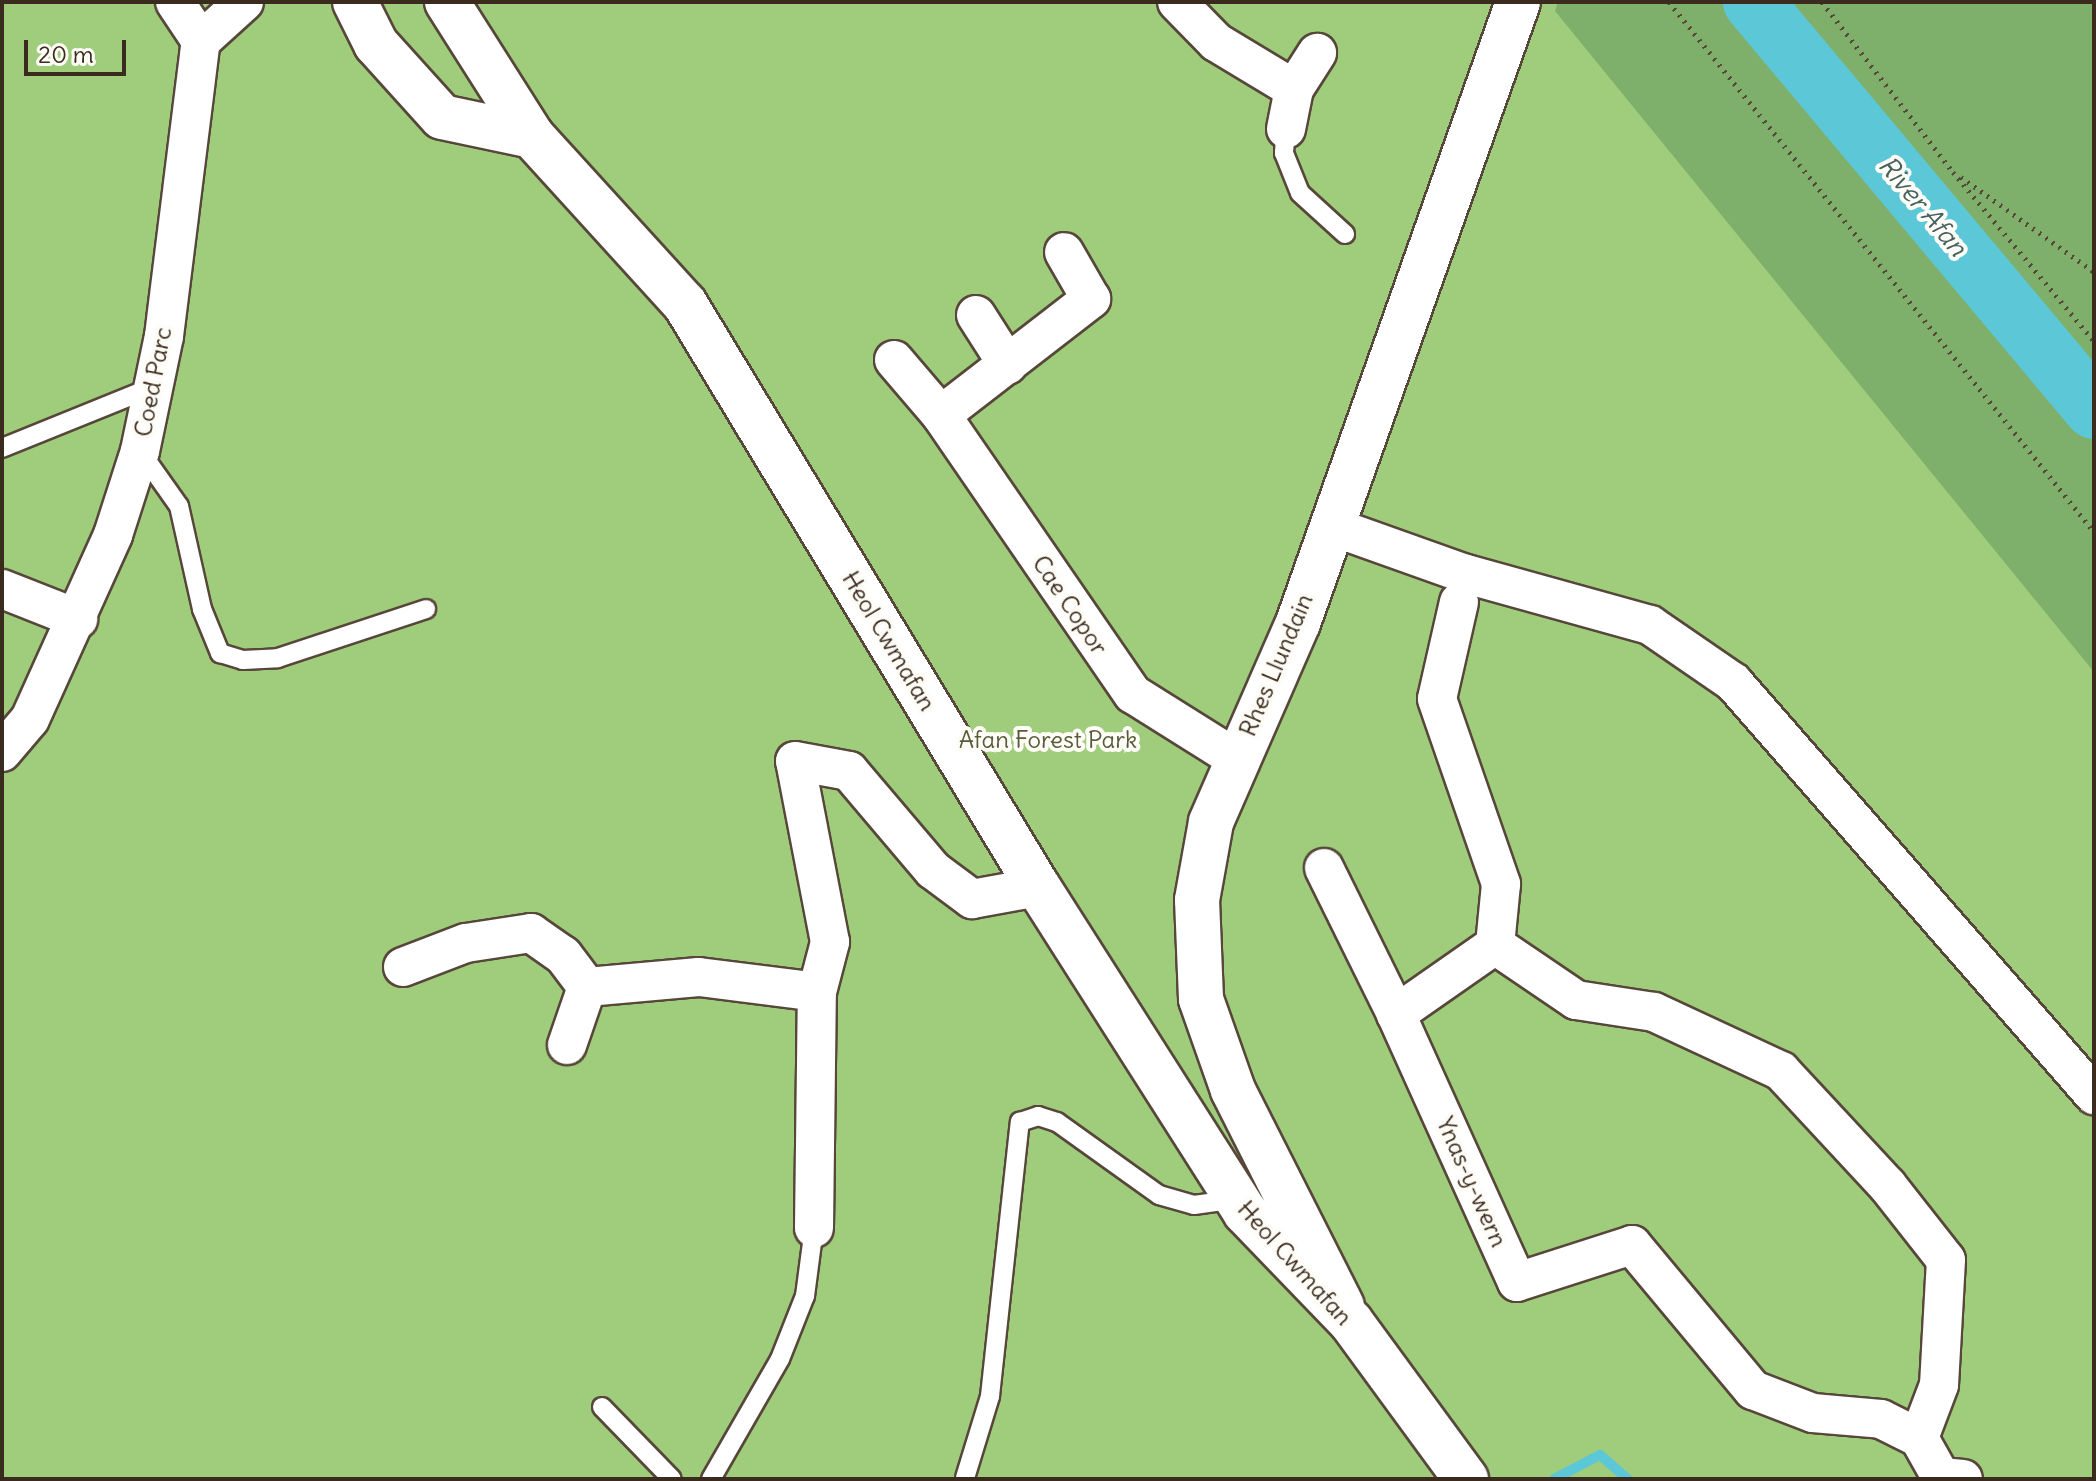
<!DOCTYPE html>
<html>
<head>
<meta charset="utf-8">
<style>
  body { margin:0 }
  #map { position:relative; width:2096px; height:1481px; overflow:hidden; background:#f6eedb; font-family:Delius,sans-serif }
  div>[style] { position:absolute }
  .green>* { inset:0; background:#9fcd7b; transform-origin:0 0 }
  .forest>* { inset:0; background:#7fb06b }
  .stream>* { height:10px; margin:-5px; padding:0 5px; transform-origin:5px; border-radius:5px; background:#5cc7d6 }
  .river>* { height:60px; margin:-30px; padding:0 30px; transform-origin:30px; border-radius:30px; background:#5cc7d6 }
  .path>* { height:5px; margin-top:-2.5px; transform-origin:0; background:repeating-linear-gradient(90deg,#57473a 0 2px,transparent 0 8px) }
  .roads { filter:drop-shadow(2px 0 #57473a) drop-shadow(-2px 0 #57473a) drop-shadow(0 2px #57473a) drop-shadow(0 -2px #57473a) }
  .service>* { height:18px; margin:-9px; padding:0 9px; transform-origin:9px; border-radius:9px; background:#fff }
  .minor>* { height:38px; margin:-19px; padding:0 19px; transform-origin:19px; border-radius:19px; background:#fff }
  .tertiary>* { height:44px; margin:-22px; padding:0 22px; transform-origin:22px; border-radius:22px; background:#fff }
  .secondary>* { height:44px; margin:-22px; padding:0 22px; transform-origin:22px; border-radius:22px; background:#fff }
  span { translate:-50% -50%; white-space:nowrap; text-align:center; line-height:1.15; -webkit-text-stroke:8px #fdfcf7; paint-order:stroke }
  .street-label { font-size:24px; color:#3b2a1e }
  .park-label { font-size:24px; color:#595b3a }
  .water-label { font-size:26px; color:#47615e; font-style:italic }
  .frame { position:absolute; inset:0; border:4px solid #3b2a1e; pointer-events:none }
  .scale { position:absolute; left:24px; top:40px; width:102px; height:36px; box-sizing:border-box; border:4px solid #3b2a1e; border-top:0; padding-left:10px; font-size:24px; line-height:28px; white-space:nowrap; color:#3b2a1e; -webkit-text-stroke:6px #fdfcf7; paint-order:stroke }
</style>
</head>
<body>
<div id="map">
  <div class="green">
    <div style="left:2px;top:2px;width:2092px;height:1477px"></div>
  </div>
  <div class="forest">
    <div style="clip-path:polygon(1558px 2px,2094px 2px,2094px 672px,1555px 11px)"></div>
  </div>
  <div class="stream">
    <div style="left:1554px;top:1479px;width:52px;rotate:-27.6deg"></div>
    <div style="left:1600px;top:1455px;width:37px;rotate:41deg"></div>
  </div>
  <div class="river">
    <div style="left:1753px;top:2px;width:531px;rotate:50.04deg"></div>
  </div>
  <div class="path">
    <div style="left:1669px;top:2px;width:679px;rotate:51.27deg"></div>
    <div style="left:1822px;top:2px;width:215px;rotate:52.4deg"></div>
    <div style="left:1953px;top:172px;width:220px;rotate:50.2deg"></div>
    <div style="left:1961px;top:177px;width:163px;rotate:35.5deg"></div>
  </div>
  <div class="roads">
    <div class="service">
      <div style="left:1286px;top:129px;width:24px;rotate:95deg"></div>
      <div style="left:1284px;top:153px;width:43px;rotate:68.2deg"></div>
      <div style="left:1300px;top:193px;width:61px;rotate:42.3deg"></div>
      <div style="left:2px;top:448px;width:163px;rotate:-22deg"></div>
      <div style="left:140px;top:451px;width:67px;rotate:54.7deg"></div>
      <div style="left:179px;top:506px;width:106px;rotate:77.4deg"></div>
      <div style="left:202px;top:609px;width:48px;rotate:67.8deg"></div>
      <div style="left:220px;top:653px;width:24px;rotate:17deg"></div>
      <div style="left:243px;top:660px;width:35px;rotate:-3deg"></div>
      <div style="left:278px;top:658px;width:156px;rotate:-18.3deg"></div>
      <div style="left:602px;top:1407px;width:100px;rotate:45.8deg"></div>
      <div style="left:965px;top:1478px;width:86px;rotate:-73deg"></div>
      <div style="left:990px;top:1396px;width:276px;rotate:-83.8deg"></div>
      <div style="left:1020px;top:1122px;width:19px;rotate:-18deg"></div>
      <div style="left:1038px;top:1116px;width:20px;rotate:18deg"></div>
      <div style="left:1057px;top:1122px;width:125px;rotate:35.6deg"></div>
      <div style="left:1159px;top:1195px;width:36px;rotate:16deg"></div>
      <div style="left:1194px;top:1205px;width:43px;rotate:-7.9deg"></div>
      <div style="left:711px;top:1479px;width:138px;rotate:-60.1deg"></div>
      <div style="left:780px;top:1359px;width:68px;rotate:-68.4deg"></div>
      <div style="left:805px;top:1296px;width:69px;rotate:-82.5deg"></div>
    </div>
    <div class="minor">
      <div style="left:175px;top:2px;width:47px;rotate:56.3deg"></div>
      <div style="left:1177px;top:2px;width:56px;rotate:45.7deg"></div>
      <div style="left:1216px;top:42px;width:91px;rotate:31.1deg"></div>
      <div style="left:1286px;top:129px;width:41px;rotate:-78.7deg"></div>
      <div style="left:1294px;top:89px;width:43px;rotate:-57.4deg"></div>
      <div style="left:976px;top:315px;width:59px;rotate:57.4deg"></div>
      <div style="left:894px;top:360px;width:72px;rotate:49.5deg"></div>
      <div style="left:941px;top:415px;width:339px;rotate:55.5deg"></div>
      <div style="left:1133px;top:694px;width:120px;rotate:32.1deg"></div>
      <div style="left:941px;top:415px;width:190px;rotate:-37.7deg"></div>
      <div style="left:1091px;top:299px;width:54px;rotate:-119.9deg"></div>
      <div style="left:1331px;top:526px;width:143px;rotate:19.6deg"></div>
      <div style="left:1466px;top:574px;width:191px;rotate:15.5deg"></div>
      <div style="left:1650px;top:625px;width:101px;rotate:34.5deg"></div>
      <div style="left:1733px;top:682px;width:549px;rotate:48.84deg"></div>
      <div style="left:2px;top:589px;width:82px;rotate:21.5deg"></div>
      <div style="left:1459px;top:602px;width:99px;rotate:102.8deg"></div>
      <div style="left:1437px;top:699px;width:196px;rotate:70.9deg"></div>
      <div style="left:1501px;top:884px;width:61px;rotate:95.6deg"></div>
      <div style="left:1495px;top:945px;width:121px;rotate:145.1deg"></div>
      <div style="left:1396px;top:1014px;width:294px;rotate:65.7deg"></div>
      <div style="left:1517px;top:1282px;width:121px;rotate:-17.8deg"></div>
      <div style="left:1632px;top:1245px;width:189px;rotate:50.2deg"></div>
      <div style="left:1753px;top:1390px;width:64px;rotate:21deg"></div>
      <div style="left:1813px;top:1413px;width:68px;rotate:5deg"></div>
      <div style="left:1881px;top:1419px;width:42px;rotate:26.6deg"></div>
      <div style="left:1919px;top:1438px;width:45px;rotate:60.6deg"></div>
      <div style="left:1941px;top:1477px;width:22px;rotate:5deg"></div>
      <div style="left:2px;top:752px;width:43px;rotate:-49.7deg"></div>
      <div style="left:30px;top:719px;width:202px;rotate:-65.7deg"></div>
      <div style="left:113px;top:535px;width:88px;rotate:-72.2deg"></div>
      <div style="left:140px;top:451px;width:117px;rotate:-78.2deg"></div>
      <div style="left:164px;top:336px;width:297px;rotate:-82.9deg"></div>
      <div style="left:201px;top:41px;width:58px;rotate:-42.2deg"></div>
      <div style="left:1324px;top:868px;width:163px;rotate:63.7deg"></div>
      <div style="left:1495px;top:945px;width:98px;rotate:34.2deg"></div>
      <div style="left:1576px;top:1000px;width:79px;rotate:8.7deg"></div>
      <div style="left:1654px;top:1012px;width:140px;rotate:24.9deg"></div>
      <div style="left:1781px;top:1071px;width:156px;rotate:47.1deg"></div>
      <div style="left:1887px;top:1185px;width:95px;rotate:51.8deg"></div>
      <div style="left:1946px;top:1260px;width:125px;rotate:93.2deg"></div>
      <div style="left:1939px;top:1385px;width:57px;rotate:110.7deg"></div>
      <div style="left:403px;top:967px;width:67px;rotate:-20.9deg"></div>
      <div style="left:466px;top:943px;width:66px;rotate:-8.7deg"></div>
      <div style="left:531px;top:933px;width:39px;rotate:35deg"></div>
      <div style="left:563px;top:955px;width:40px;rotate:53deg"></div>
      <div style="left:587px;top:987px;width:112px;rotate:-5.1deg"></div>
      <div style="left:699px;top:977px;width:119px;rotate:7.2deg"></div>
      <div style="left:817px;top:992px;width:52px;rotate:-75.4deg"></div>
      <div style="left:830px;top:942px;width:184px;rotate:-100.9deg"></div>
      <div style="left:795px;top:761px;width:55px;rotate:10.5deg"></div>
      <div style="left:849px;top:771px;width:130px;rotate:49.7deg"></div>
      <div style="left:933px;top:870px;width:49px;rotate:36.6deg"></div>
      <div style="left:972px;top:899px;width:67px;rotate:-10.3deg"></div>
      <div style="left:567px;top:1045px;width:61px;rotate:-71deg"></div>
      <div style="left:814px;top:1228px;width:236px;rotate:-89.3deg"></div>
    </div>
    <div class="tertiary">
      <div style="left:355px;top:2px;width:47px;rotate:63.4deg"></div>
      <div style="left:376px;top:44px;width:98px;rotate:47.9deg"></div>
      <div style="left:442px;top:117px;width:92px;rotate:11.9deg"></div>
      <div style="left:1342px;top:1306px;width:242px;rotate:-116.8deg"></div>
      <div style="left:1233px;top:1090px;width:96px;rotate:-109.4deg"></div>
      <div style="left:1201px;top:999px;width:99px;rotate:-92.3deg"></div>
      <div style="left:1197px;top:900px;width:79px;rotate:-79.8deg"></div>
      <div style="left:1211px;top:822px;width:217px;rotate:-66.4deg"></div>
      <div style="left:1298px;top:623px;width:659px;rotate:-70.49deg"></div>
    </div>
    <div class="secondary">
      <div style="left:447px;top:2px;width:159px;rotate:57.6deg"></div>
      <div style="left:532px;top:136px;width:227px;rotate:47.7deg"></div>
      <div style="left:685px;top:304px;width:682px;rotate:58.81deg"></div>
      <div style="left:1038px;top:887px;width:385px;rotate:57.5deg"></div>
      <div style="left:1245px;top:1212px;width:153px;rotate:46.1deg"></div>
      <div style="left:1351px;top:1322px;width:195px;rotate:53.8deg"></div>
    </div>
  </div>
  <div class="street-label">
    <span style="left:153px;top:382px;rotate:-79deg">Coed Parc</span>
    <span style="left:1070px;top:605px;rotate:56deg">Cae Copor</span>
    <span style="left:889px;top:641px;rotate:59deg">Heol Cwmafan</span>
    <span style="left:1276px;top:665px;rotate:-67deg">Rhes Llundain</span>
    <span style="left:1472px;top:1182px;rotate:66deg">Ynas-y-wern</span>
    <span style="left:1295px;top:1263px;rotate:48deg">Heol Cwmafan</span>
  </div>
  <div class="park-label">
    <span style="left:1048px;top:740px">Afan Forest Park</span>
  </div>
  <div class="water-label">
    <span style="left:1923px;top:206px;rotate:50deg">River Afan</span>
  </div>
  <div class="frame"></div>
  <div class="scale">20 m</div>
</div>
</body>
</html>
